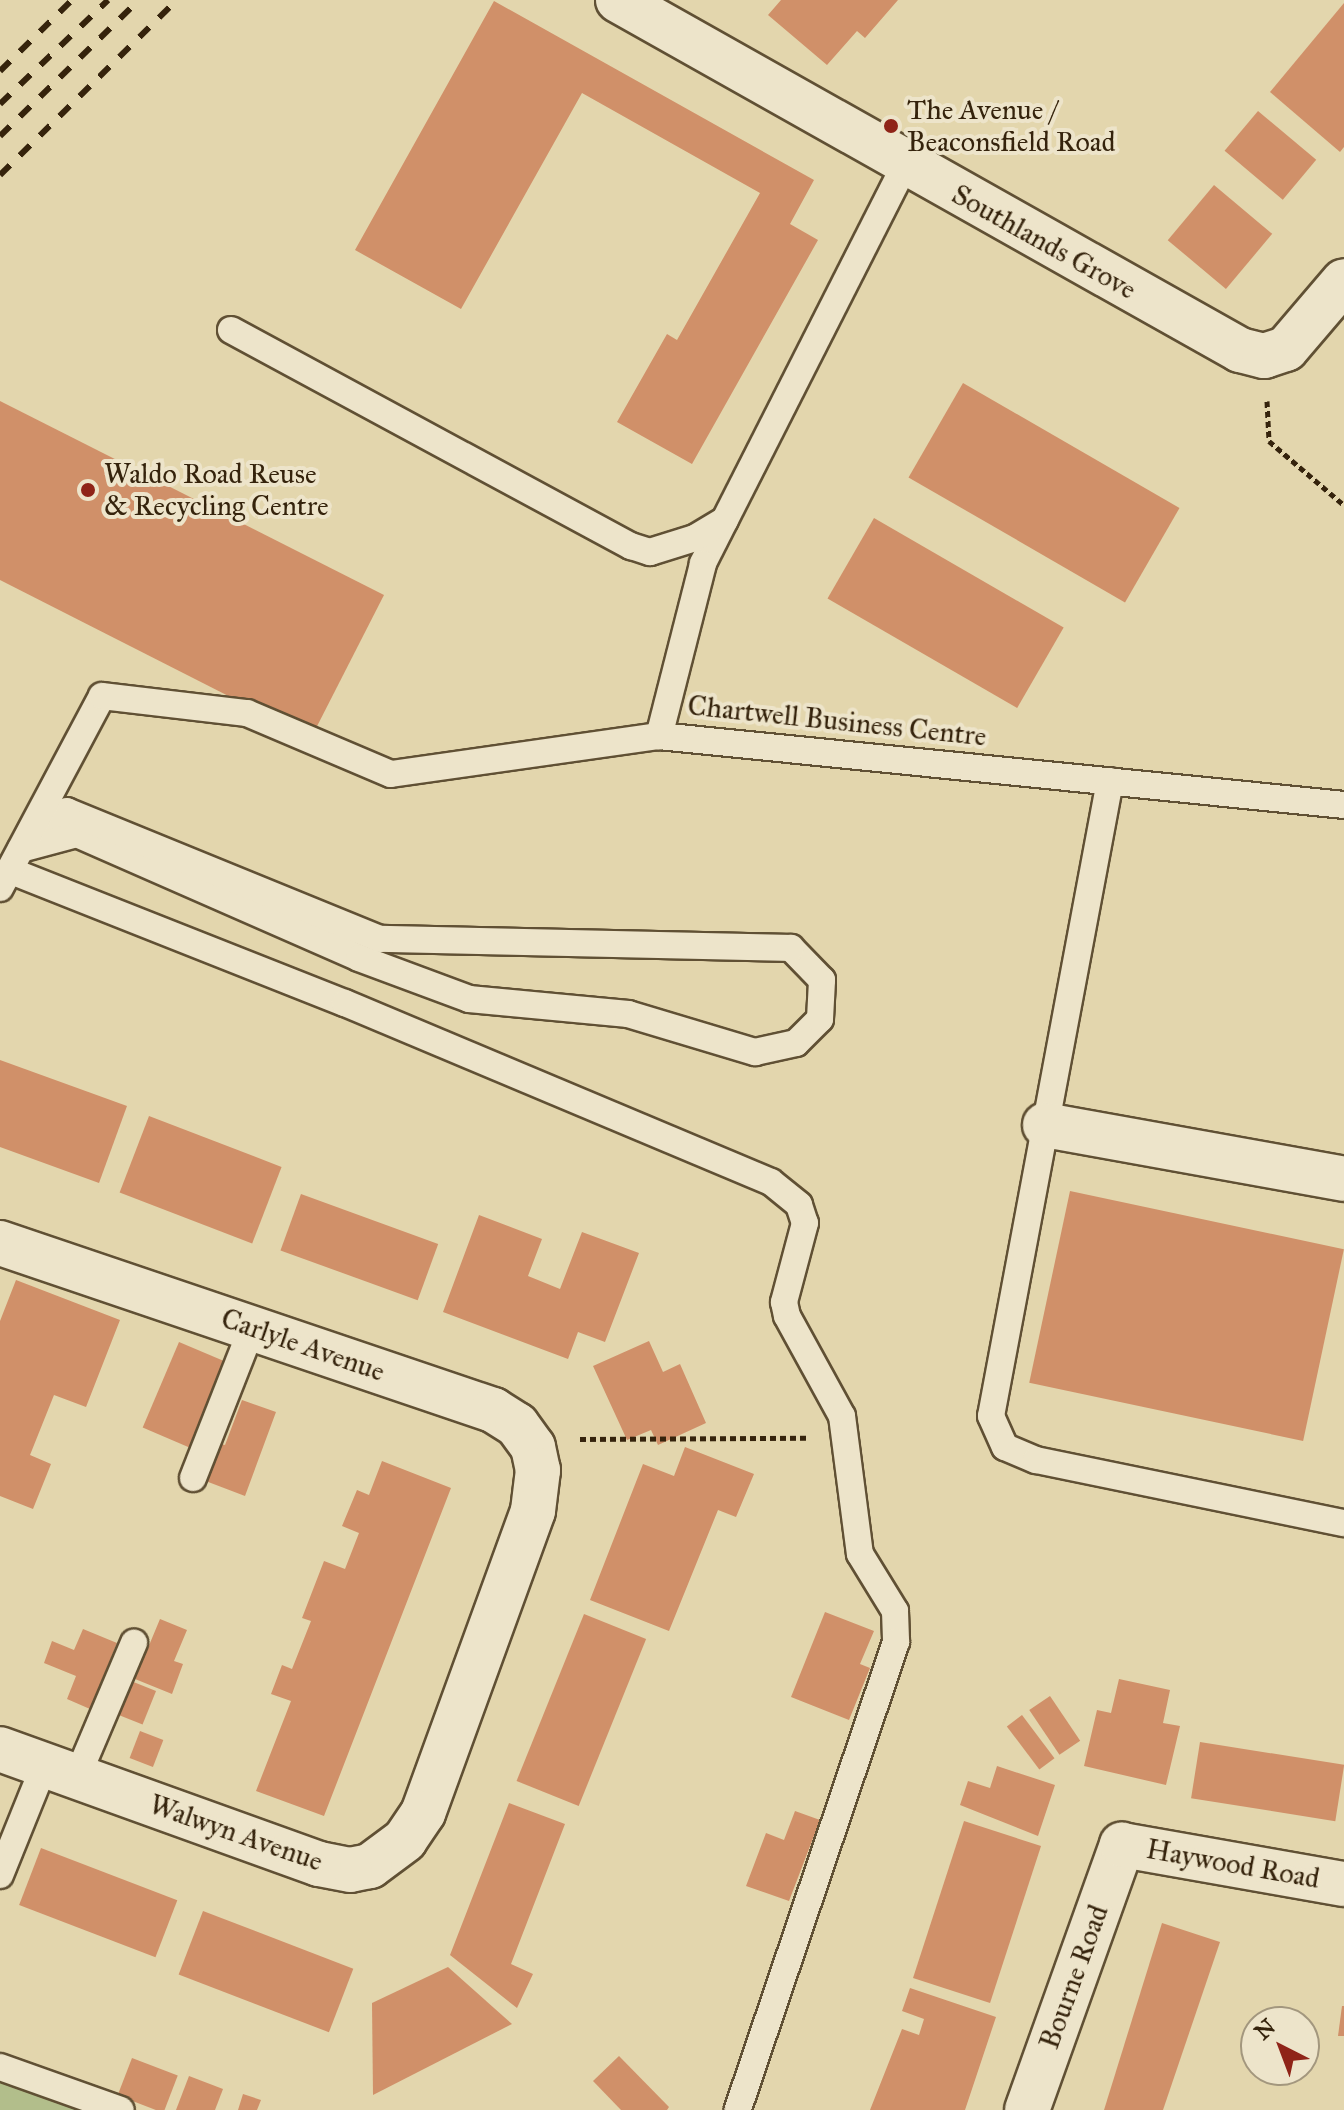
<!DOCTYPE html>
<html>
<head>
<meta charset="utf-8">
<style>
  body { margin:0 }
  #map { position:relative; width:1344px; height:2110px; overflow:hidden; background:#e3d6ad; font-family:"IM FELL Great Primer",serif }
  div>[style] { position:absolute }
  .green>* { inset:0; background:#b2be8b }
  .building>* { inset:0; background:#d09069; transform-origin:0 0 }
  .path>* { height:5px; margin-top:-2.5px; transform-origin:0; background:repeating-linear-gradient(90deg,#35230c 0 6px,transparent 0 10px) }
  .roads { filter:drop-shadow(2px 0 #605034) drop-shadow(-2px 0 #605034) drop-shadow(0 2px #605034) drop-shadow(0 -2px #605034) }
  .lane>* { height:26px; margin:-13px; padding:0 13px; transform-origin:13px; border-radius:13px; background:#ede4ca }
  .street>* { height:44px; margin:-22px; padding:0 22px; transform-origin:22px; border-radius:22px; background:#ede4ca }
  .rail>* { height:6px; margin-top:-3px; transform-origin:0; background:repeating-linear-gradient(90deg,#35230c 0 14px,transparent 0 28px) }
  .dots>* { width:22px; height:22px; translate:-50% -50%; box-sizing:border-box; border:4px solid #ede4ca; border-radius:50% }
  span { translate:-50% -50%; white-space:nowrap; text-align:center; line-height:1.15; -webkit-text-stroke:8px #ede4ca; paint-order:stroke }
  .poi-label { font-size:28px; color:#35230c }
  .left { translate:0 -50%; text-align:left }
  .street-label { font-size:28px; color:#35230c }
  .north { position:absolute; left:1240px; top:2006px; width:80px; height:80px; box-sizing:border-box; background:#ede4ca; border:2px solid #a3977e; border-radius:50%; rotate:318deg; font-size:22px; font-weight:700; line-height:32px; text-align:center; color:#35230c }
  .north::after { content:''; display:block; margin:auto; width:28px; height:36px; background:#8f2418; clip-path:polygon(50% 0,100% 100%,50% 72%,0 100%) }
</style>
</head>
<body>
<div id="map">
  <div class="green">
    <div style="clip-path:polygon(0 2079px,84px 2110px,0 2110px)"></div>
  </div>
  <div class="building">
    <div style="clip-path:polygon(781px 0,898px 0,865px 38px,857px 31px,827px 65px,768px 15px)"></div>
    <div style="clip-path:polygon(494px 1px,814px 180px,790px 224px,818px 240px,692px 464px,617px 422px,667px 334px,677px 340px,760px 193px,582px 93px,461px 309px,355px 250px)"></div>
    <div style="clip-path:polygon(1344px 3px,1344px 147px,1340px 152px,1270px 92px)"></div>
    <div style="left:1258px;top:111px;width:76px;height:52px;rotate:40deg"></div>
    <div style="left:1214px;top:185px;width:76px;height:72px;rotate:40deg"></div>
    <div style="left:963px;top:383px;width:250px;height:109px;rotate:30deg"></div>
    <div style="clip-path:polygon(0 401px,384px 595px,311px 738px,0 580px)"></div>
    <div style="left:874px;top:518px;width:219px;height:93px;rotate:30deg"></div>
    <div style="clip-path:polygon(0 1060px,127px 1106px,99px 1183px,0 1147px)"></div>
    <div style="left:149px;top:1116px;width:142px;height:82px;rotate:21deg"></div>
    <div style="left:1070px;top:1191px;width:280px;height:196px;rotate:12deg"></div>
    <div style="left:301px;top:1194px;width:146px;height:60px;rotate:20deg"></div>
    <div style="clip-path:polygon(479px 1215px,542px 1239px,528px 1276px,560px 1289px,582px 1232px,639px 1253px,605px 1342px,578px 1332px,568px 1359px,443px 1312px)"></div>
    <div style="clip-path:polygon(16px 1280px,120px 1320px,86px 1407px,54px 1395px,30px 1455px,51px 1464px,33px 1509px,0 1496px,0 1321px)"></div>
    <div style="clip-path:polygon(649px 1341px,663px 1372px,680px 1364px,706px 1423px,658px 1445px,651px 1430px,627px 1440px,593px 1366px)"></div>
    <div style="left:179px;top:1342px;width:52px;height:93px;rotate:23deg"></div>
    <div style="clip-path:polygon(242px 1400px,276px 1412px,245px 1496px,203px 1480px,217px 1443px,225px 1445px)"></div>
    <div style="clip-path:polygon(685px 1447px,754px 1474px,736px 1517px,718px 1510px,669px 1631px,590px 1600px,643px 1464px,674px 1476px)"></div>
    <div style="clip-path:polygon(382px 1461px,451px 1488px,324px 1816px,256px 1791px,291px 1701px,271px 1694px,282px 1665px,292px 1669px,311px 1621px,302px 1618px,324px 1561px,345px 1569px,359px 1533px,342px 1526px,357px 1490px,369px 1495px)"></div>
    <div style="clip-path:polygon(825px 1612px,874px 1631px,860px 1664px,870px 1668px,849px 1720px,791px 1697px)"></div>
    <div style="left:584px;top:1614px;width:67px;height:180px;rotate:22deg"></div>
    <div style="clip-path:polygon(160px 1619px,187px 1630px,174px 1661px,183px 1664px,172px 1694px,135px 1679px)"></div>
    <div style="clip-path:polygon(83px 1629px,117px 1643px,90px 1709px,67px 1699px,76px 1676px,44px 1663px,52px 1641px,74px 1650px)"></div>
    <div style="clip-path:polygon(1119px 1679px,1170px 1690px,1163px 1723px,1180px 1726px,1166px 1785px,1084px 1766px,1097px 1710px,1111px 1713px)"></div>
    <div style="left:131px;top:1681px;width:27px;height:36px;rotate:22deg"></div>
    <div style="left:1050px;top:1696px;width:54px;height:25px;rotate:56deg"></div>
    <div style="left:1022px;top:1715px;width:54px;height:19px;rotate:53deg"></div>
    <div style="left:140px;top:1731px;width:25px;height:29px;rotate:21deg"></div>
    <div style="left:1200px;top:1742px;width:146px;height:57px;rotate:9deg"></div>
    <div style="clip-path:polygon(997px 1766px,1055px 1785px,1038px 1836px,960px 1805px,968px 1781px,990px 1788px)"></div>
    <div style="clip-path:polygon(509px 1803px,565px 1824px,511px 1964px,533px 1974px,517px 2008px,450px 1955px)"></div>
    <div style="clip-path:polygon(795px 1811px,820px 1820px,789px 1901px,746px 1886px,766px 1833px,784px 1840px)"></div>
    <div style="left:964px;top:1821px;width:81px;height:165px;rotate:18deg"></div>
    <div style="left:41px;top:1848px;width:146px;height:61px;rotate:21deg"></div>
    <div style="left:203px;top:1911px;width:161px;height:68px;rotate:21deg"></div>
    <div style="clip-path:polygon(1162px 1923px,1220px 1942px,1163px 2110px,1104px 2110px)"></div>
    <div style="clip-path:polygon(448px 1967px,512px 2024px,373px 2095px,372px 2003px)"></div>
    <div style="clip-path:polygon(910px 1988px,996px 2017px,965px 2110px,870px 2110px,902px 2029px,919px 2035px,924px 2019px,902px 2011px)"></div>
    <div style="clip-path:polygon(1342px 2006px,1344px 2006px,1344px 2036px,1338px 2036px)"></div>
    <div style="clip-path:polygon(619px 2056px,669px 2107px,667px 2110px,621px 2110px,593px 2081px)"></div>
    <div style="left:132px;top:2058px;width:49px;height:40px;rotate:21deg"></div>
    <div style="clip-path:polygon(189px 2076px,223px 2089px,215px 2110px,176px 2110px)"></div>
    <div style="clip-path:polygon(243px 2094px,261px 2100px,257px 2110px,238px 2110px)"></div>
  </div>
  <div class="path">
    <div style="left:1267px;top:401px;width:40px;rotate:87.1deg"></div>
    <div style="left:1269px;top:441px;width:99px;rotate:40.5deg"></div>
    <div style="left:580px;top:1439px;width:226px;rotate:-0.3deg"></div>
  </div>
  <div class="roads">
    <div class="lane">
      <div style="left:905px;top:165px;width:447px;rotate:116.9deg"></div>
      <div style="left:703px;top:564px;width:178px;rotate:104.3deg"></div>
      <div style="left:659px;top:736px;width:688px;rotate:5.75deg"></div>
      <div style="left:231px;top:330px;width:455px;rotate:28.4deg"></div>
      <div style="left:631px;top:546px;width:20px;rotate:18deg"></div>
      <div style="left:650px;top:552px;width:47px;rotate:-17.3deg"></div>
      <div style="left:695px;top:538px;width:35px;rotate:-31deg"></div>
      <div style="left:1110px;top:781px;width:646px;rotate:100.61deg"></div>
      <div style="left:991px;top:1416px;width:34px;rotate:66deg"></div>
      <div style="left:1005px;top:1447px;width:34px;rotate:23deg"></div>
      <div style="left:1036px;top:1460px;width:314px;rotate:11.6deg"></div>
      <div style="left:21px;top:849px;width:58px;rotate:-15deg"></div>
      <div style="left:77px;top:834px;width:308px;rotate:23.7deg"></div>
      <div style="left:359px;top:958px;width:117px;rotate:20.4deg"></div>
      <div style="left:469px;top:999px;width:160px;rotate:5.4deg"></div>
      <div style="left:628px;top:1014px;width:133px;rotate:16.7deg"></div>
      <div style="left:755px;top:1052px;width:42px;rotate:-12.4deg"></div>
      <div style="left:796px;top:1043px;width:34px;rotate:-45deg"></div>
      <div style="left:820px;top:1019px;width:39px;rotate:-87deg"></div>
      <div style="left:822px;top:980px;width:45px;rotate:-134.1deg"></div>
      <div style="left:791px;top:948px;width:411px;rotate:-178.7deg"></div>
      <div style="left:380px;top:939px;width:338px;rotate:-157.8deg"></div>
      <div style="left:67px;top:811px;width:29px;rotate:164deg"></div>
      <div style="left:11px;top:871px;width:359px;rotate:21.6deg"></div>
      <div style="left:345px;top:1003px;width:462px;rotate:22.8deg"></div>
      <div style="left:771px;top:1182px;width:36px;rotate:39deg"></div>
      <div style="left:799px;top:1205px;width:19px;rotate:72deg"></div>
      <div style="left:805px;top:1223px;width:82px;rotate:104.9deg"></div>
      <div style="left:784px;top:1302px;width:14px;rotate:78deg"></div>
      <div style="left:787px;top:1316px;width:114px;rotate:61.2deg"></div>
      <div style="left:842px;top:1416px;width:139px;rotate:82.6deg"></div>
      <div style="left:860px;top:1554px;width:67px;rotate:58.4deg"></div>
      <div style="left:895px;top:1611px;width:31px;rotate:88deg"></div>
      <div style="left:896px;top:1642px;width:494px;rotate:108.7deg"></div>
      <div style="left:0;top:888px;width:217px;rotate:-62deg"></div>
      <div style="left:102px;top:696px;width:146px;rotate:6.7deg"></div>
      <div style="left:247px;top:713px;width:156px;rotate:23deg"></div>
      <div style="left:391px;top:774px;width:271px;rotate:-8.1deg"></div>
      <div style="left:193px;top:1478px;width:161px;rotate:-68.5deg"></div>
      <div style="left:77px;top:1777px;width:146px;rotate:-67deg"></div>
      <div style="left:0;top:1875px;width:118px;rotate:-68deg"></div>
      <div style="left:0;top:2067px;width:128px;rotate:19.6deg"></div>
    </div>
    <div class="street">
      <div style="left:618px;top:0;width:714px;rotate:29.37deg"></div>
      <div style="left:1240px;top:350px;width:25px;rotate:14deg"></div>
      <div style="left:1264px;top:356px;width:23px;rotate:-18deg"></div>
      <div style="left:1286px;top:349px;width:89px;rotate:-49.5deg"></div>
      <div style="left:1045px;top:1125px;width:304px;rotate:10.2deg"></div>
      <div style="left:0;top:1243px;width:521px;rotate:18.71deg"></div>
      <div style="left:493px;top:1410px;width:28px;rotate:32deg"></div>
      <div style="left:517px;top:1425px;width:27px;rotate:54deg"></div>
      <div style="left:533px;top:1447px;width:24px;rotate:78deg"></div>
      <div style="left:538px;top:1470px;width:41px;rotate:97deg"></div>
      <div style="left:533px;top:1511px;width:321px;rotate:110deg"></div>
      <div style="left:423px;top:1813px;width:32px;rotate:124deg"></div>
      <div style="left:405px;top:1840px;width:44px;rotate:143.4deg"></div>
      <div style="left:370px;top:1866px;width:20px;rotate:169deg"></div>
      <div style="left:350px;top:1870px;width:32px;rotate:-169deg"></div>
      <div style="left:319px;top:1864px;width:339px;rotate:-160.2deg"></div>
      <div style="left:1027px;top:2110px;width:282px;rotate:-70.3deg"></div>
      <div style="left:1122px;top:1845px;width:225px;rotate:10deg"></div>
    </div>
  </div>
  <div class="rail">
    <div style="left:0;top:71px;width:101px;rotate:-44.6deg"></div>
    <div style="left:0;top:104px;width:150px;rotate:-43.9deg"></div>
    <div style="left:0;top:136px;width:194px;rotate:-44.4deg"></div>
    <div style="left:0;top:175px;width:249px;rotate:-44.7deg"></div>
  </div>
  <div class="dots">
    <div style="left:891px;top:126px;background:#8f2418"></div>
    <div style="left:88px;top:490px;background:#8f2418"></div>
  </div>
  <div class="poi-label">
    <span class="left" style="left:907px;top:126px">The Avenue /<br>Beaconsfield Road</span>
    <span class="left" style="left:104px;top:490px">Waldo Road Reuse<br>&amp; Recycling Centre</span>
  </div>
  <div class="street-label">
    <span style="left:1044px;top:242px;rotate:29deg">Southlands Grove</span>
    <span style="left:837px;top:721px;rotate:6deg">Chartwell Business Centre</span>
    <span style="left:303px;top:1345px;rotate:19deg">Carlyle Avenue</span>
    <span style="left:236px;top:1833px;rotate:19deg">Walwyn Avenue</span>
    <span style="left:1233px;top:1864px;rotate:10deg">Haywood Road</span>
    <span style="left:1074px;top:1977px;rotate:-70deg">Bourne Road</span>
  </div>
  <div class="north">N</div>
</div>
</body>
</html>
